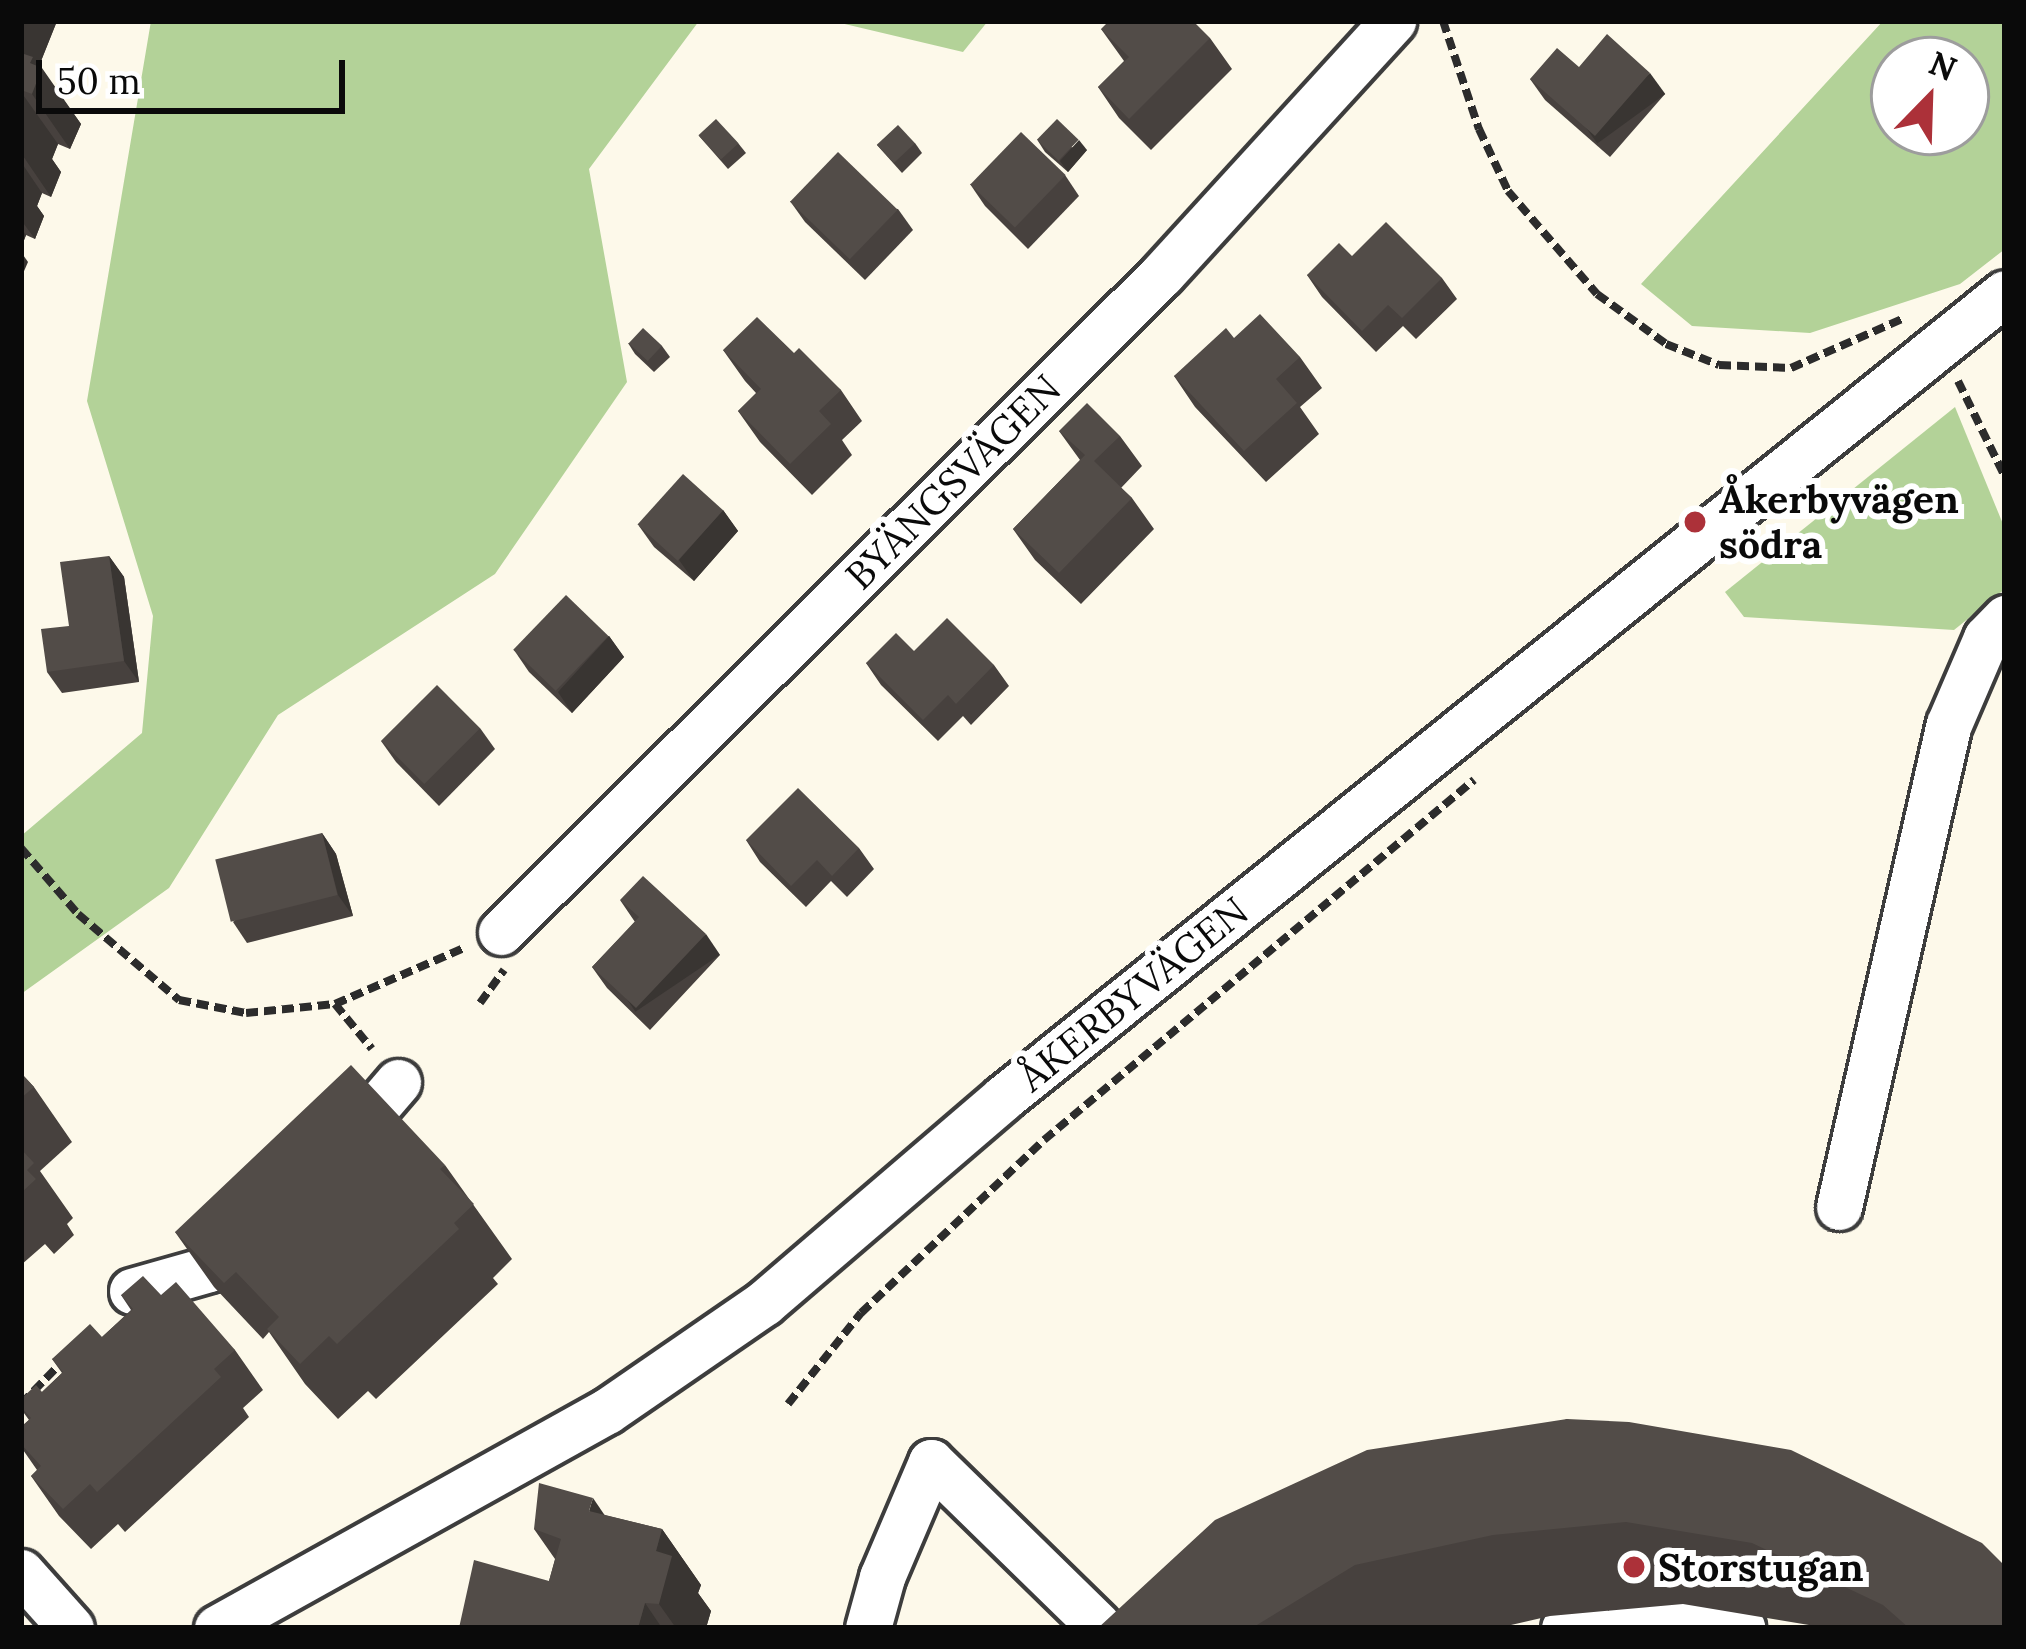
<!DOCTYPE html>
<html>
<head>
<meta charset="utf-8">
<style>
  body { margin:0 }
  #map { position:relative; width:2026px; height:1649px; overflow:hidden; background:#fdf9ea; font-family:Lora,serif }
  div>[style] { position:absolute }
  .forest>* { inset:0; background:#b3d298 }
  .path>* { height:8px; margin-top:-4px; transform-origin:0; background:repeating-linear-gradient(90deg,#2c2c2c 0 12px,transparent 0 18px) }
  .roads { filter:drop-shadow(3px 0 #3d3d3d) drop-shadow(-3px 0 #3d3d3d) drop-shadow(0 3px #3d3d3d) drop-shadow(0 -3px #3d3d3d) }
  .minor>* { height:45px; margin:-22.5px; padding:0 22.5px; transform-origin:22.5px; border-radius:22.5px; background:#fff }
  .wall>* { inset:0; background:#47413e }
  .shaded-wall>* { inset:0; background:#393532; transform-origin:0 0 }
  .building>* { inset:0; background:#524c48; transform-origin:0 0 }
  .dots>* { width:33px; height:33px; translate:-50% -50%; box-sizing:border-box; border:6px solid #fff; border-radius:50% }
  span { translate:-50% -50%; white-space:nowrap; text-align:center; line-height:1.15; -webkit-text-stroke:12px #fff; paint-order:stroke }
  .street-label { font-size:39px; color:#0a0a0a }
  .poi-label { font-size:39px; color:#0a0a0a; font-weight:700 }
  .left { translate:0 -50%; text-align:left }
  .frame { position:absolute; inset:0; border:24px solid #0a0a0a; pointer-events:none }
  .north { position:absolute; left:1870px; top:36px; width:120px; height:120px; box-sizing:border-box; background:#fff; border:3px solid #9d9d9d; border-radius:50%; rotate:23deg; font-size:33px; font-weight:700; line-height:48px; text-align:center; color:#0a0a0a }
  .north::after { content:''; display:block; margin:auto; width:42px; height:54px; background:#ac3139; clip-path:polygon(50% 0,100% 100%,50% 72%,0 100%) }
  .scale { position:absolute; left:36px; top:60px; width:309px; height:54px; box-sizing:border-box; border:6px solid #0a0a0a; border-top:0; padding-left:15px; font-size:36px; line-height:42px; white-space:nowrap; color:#0a0a0a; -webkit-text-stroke:9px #fff; paint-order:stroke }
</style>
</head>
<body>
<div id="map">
  <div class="forest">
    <div style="clip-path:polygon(151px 21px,699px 21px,589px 169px,627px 382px,495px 574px,278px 715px,169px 888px,21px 994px,21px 836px,142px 733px,153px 616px,87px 401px)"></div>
    <div style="clip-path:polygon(832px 21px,988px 21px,963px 52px)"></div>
    <div style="clip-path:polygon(evenodd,1883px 21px,2005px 21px,2005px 249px,1960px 284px,1810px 333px,1692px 326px,1641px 284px,1883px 21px,1894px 60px,1966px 60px,1966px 132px,1894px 132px,1894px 60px)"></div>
    <div style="clip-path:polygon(1955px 407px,2005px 529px,2005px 589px,1954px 630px,1744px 617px,1725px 592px)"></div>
  </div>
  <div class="path">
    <div style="left:1443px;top:21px;width:114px;rotate:71.6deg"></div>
    <div style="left:1479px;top:129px;width:68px;rotate:64.9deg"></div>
    <div style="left:1508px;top:191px;width:136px;rotate:49.2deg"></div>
    <div style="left:1597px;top:294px;width:85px;rotate:35.9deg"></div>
    <div style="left:1666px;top:344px;width:57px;rotate:21.6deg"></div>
    <div style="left:1719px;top:365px;width:72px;rotate:2.4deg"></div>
    <div style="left:1791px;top:368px;width:121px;rotate:-23.8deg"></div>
    <div style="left:1958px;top:381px;width:107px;rotate:63.9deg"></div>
    <div style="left:21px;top:848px;width:87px;rotate:49.2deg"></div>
    <div style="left:78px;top:914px;width:133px;rotate:40.4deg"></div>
    <div style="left:179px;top:1000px;width:68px;rotate:11deg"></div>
    <div style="left:246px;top:1013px;width:89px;rotate:-5.8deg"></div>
    <div style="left:335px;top:1004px;width:143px;rotate:-23.5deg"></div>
    <div style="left:480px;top:1003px;width:41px;rotate:-54deg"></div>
    <div style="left:335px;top:1004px;width:58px;rotate:50.6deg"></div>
    <div style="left:21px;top:1404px;width:59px;rotate:-45.7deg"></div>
    <div style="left:788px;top:1404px;width:117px;rotate:-51.3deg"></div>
    <div style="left:861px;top:1313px;width:252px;rotate:-43.4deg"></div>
    <div style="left:1044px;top:1140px;width:561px;rotate:-39.94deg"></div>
  </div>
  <div class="roads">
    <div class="minor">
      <div style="left:501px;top:932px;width:933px;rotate:-44.87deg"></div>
      <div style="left:1162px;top:274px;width:343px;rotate:-47.6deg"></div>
      <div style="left:344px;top:1145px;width:83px;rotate:-49.4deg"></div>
      <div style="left:1839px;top:1207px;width:495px;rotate:-77.2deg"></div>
      <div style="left:1949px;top:724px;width:94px;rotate:-66.7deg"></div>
      <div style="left:1986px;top:638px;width:28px;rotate:-46deg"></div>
      <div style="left:132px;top:1291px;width:80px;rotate:-15.9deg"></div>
      <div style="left:209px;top:1269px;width:54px;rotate:-42.8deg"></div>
      <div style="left:21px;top:1572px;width:75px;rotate:48.2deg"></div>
      <div style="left:217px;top:1628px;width:446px;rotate:-29.1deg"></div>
      <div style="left:607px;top:1411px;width:191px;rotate:-34.5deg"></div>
      <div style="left:764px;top:1303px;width:315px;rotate:-40.6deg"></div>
      <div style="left:1003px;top:1098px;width:1285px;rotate:-38.78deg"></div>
      <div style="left:868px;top:1628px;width:53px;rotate:-74.6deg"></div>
      <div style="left:882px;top:1577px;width:125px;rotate:-66.9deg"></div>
      <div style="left:931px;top:1462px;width:233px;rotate:44.3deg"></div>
      <div style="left:1564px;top:1628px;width:140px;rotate:-2.9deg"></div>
      <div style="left:1704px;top:1621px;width:39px;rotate:10deg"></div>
    </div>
  </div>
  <div class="wall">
    <div style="clip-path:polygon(21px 21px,57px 21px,39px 66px,81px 124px,70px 149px,58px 144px,52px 159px,61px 172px,51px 197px,42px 193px,37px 206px,44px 216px,35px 239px,26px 235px,21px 248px)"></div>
    <div style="clip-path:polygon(1101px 29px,1210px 38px,1232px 69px,1151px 150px,1119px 118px,1098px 87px,1124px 61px)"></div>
    <div style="clip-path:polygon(1579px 67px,1665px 94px,1610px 157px,1545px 100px,1530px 79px)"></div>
    <div style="clip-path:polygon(699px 136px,738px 143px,746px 153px,728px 169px)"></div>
    <div style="clip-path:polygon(1038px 141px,1087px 150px,1068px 172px,1045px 152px)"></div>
    <div style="clip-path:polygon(915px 143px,922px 153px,902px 173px,877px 145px)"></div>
    <div style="clip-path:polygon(1065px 175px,1079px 196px,1028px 249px,985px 206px,970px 184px)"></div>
    <div style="clip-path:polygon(790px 201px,898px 209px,913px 230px,865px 280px,805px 222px)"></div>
    <div style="clip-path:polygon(1352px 256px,1442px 278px,1457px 299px,1416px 339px,1403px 326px,1376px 352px,1322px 297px,1307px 275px)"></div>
    <div style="clip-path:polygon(1234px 338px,1300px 357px,1322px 388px,1300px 407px,1319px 434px,1266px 482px,1195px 407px,1174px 376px)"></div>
    <div style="clip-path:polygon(628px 343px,662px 346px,670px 357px,654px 372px,635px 354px)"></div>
    <div style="clip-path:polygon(723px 350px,794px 353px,841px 390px,862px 421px,842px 440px,852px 455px,812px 495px,760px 442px,738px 411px,756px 393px,745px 381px)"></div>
    <div style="clip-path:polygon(1059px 431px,1120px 436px,1142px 466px,1121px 488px,1132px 498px,1154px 529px,1081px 604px,1035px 560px,1013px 529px,1080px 460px)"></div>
    <div style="clip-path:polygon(723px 510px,738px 531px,694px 581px,654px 547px,639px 526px)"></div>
    <div style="clip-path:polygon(109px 556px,124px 577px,139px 682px,62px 693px,47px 672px,69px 626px)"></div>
    <div style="clip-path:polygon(609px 636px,624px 657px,572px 713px,529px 672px,514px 650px)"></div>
    <div style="clip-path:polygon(914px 651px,994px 665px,1009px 686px,971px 725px,963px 716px,938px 741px,881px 685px,866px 663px)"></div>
    <div style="clip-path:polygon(480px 728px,495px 749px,439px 806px,396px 762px,381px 741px)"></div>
    <div style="clip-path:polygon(322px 833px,336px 854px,353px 916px,247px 943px,233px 922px)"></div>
    <div style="clip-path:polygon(746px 840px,859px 848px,874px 869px,847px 897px,831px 881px,806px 907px,760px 862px)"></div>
    <div style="clip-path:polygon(620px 900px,720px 955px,650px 1030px,607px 988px,592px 967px,635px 922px)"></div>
    <div style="clip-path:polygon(21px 1073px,34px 1087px,72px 1142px,40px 1171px,73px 1218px,67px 1224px,74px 1235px,54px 1254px,45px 1244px,21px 1265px)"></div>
    <div style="clip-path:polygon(445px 1165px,512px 1259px,493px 1278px,498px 1284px,376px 1399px,368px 1391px,338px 1419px,305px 1384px,269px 1332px,263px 1339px,214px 1287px,175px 1232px)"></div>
    <div style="clip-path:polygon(121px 1295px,161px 1295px,235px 1350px,263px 1390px,243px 1408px,249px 1417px,125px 1532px,118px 1524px,91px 1549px,59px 1516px,31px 1476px,37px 1470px,21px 1447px,21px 1427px,29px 1420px,21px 1409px,21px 1399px,42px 1392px,62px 1373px,52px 1359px,102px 1337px,131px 1310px)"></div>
    <div style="clip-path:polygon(1567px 1419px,2005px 1628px,1816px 1628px,1809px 1625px,1683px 1604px,1550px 1616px,1498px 1628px,1098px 1628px)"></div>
    <div style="clip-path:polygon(604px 1515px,662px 1529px,701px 1585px,698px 1593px,711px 1611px,706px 1628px,459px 1628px,549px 1581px,555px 1559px,534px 1529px)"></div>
  </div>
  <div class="shaded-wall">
    <div style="clip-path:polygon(21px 21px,57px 21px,39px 66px,42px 68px,81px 124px,70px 149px,32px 94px,21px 86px)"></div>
    <div style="left:1650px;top:73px;width:26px;height:84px;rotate:54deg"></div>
    <div style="clip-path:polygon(21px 92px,58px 144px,52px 159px,61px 172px,51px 197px,21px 153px)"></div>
    <div style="clip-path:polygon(1079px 140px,1087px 150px,1068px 172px,1060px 161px)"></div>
    <div style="clip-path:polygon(21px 162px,42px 193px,37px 206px,44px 216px,35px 239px,21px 220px)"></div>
    <div style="clip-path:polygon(21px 228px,26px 235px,21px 248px)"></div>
    <div style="clip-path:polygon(21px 252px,28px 262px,21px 278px)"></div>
    <div style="clip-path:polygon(723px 510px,738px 531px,694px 581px,679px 560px)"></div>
    <div style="clip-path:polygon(109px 556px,124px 577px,139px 682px,124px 661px)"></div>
    <div style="clip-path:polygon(609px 636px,624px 657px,572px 713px,558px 692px)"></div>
    <div style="clip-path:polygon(322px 833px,336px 854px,353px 916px,338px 895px)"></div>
    <div style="left:706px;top:934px;width:25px;height:102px;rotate:56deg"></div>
    <div style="clip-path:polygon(593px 1498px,631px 1554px,589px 1511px)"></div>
    <div style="clip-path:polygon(662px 1529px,701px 1585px,698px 1593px,711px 1611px,706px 1628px,676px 1628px,659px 1604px,656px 1551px)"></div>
    <div style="clip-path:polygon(645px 1603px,662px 1628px,638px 1628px)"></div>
  </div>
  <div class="building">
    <div style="clip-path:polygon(1109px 21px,1193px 21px,1210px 38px,1129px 119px,1098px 87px,1129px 57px,1101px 29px)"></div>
    <div style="clip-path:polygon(1607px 34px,1650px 73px,1595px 136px,1530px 79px,1557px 48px,1579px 67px)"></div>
    <div style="clip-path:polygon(21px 53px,33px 57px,30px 63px,42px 68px,32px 94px,21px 90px)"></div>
    <div style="left:716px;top:119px;width:33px;height:24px;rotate:47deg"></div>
    <div style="left:1057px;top:119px;width:30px;height:29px;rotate:44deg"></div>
    <div style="left:898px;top:125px;width:25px;height:29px;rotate:47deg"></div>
    <div style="left:1021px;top:132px;width:62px;height:73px;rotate:44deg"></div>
    <div style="left:838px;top:152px;width:83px;height:69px;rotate:44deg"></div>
    <div style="clip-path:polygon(1386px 222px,1442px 278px,1402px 318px,1388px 305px,1362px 331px,1307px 275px,1339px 243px,1352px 256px)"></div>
    <div style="clip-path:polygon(1260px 314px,1300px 357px,1276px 379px,1297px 403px,1244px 451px,1174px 376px,1226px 328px,1234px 338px)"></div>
    <div style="clip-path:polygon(757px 317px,794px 353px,799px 348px,841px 390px,819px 411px,831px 424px,790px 464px,738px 411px,761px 389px,723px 350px)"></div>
    <div style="left:643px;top:328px;width:26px;height:21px;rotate:43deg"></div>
    <div style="clip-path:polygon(1087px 403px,1120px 436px,1094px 461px,1132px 498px,1059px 573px,1013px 529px,1085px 455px,1059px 431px)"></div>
    <div style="left:683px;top:474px;width:54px;height:68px;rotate:42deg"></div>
    <div style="clip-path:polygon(109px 556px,124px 661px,47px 672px,41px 629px,69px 626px,60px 562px)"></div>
    <div style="left:566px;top:595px;width:59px;height:76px;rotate:44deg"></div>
    <div style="clip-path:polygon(947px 618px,994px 665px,956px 704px,948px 695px,923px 720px,866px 663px,896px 633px,914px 651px)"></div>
    <div style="left:437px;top:685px;width:61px;height:79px;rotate:45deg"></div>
    <div style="clip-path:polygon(798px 788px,859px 848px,832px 876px,817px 860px,791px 886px,746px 840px)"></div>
    <div style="left:322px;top:833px;width:64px;height:110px;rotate:76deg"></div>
    <div style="clip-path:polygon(643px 876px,706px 934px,636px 1008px,592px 967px,639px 917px,620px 900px)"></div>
    <div style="clip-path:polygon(351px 1065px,445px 1165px,440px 1169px,474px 1204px,454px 1223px,459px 1229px,337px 1344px,329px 1336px,300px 1364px,267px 1329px,279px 1317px,236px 1272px,224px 1283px,175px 1232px)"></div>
    <div style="clip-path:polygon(21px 1073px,34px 1087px,21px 1098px)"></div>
    <div style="clip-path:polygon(21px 1149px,34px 1163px,27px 1170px,36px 1179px,21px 1193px)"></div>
    <div style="clip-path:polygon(143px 1276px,161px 1295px,176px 1282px,235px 1350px,214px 1369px,221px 1377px,97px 1492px,90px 1484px,63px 1509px,31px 1476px,41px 1466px,21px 1444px,21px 1427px,31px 1418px,21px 1407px,21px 1399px,36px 1385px,42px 1392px,63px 1372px,52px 1359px,90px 1324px,102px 1337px,133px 1309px,121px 1295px)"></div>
    <div style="clip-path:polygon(1567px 1419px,1629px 1422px,1791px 1450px,1982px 1543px,2005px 1566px,2005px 1628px,1909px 1628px,1883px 1605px,1752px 1543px,1626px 1522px,1493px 1535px,1355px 1565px,1252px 1628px,1098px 1628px,1215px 1520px,1367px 1450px)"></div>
    <div style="clip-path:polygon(539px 1483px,593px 1498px,589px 1511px,662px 1529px,656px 1551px,672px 1556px,659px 1604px,645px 1603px,638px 1628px,459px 1628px,474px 1560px,549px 1581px,561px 1539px,534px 1529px)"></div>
  </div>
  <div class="dots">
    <div style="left:1695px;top:522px;background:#ac3139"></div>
    <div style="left:1634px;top:1567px;background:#ac3139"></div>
  </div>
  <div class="street-label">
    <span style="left:953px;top:482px;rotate:-45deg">BYÄNGSVÄGEN</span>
    <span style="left:1133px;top:994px;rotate:-39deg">ÅKERBYVÄGEN</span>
  </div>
  <div class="poi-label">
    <span class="left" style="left:1719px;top:522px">Åkerbyvägen<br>södra</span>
    <span class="left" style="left:1658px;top:1567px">Storstugan</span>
  </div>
  <div class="frame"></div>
  <div class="north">N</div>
  <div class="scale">50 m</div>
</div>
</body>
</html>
